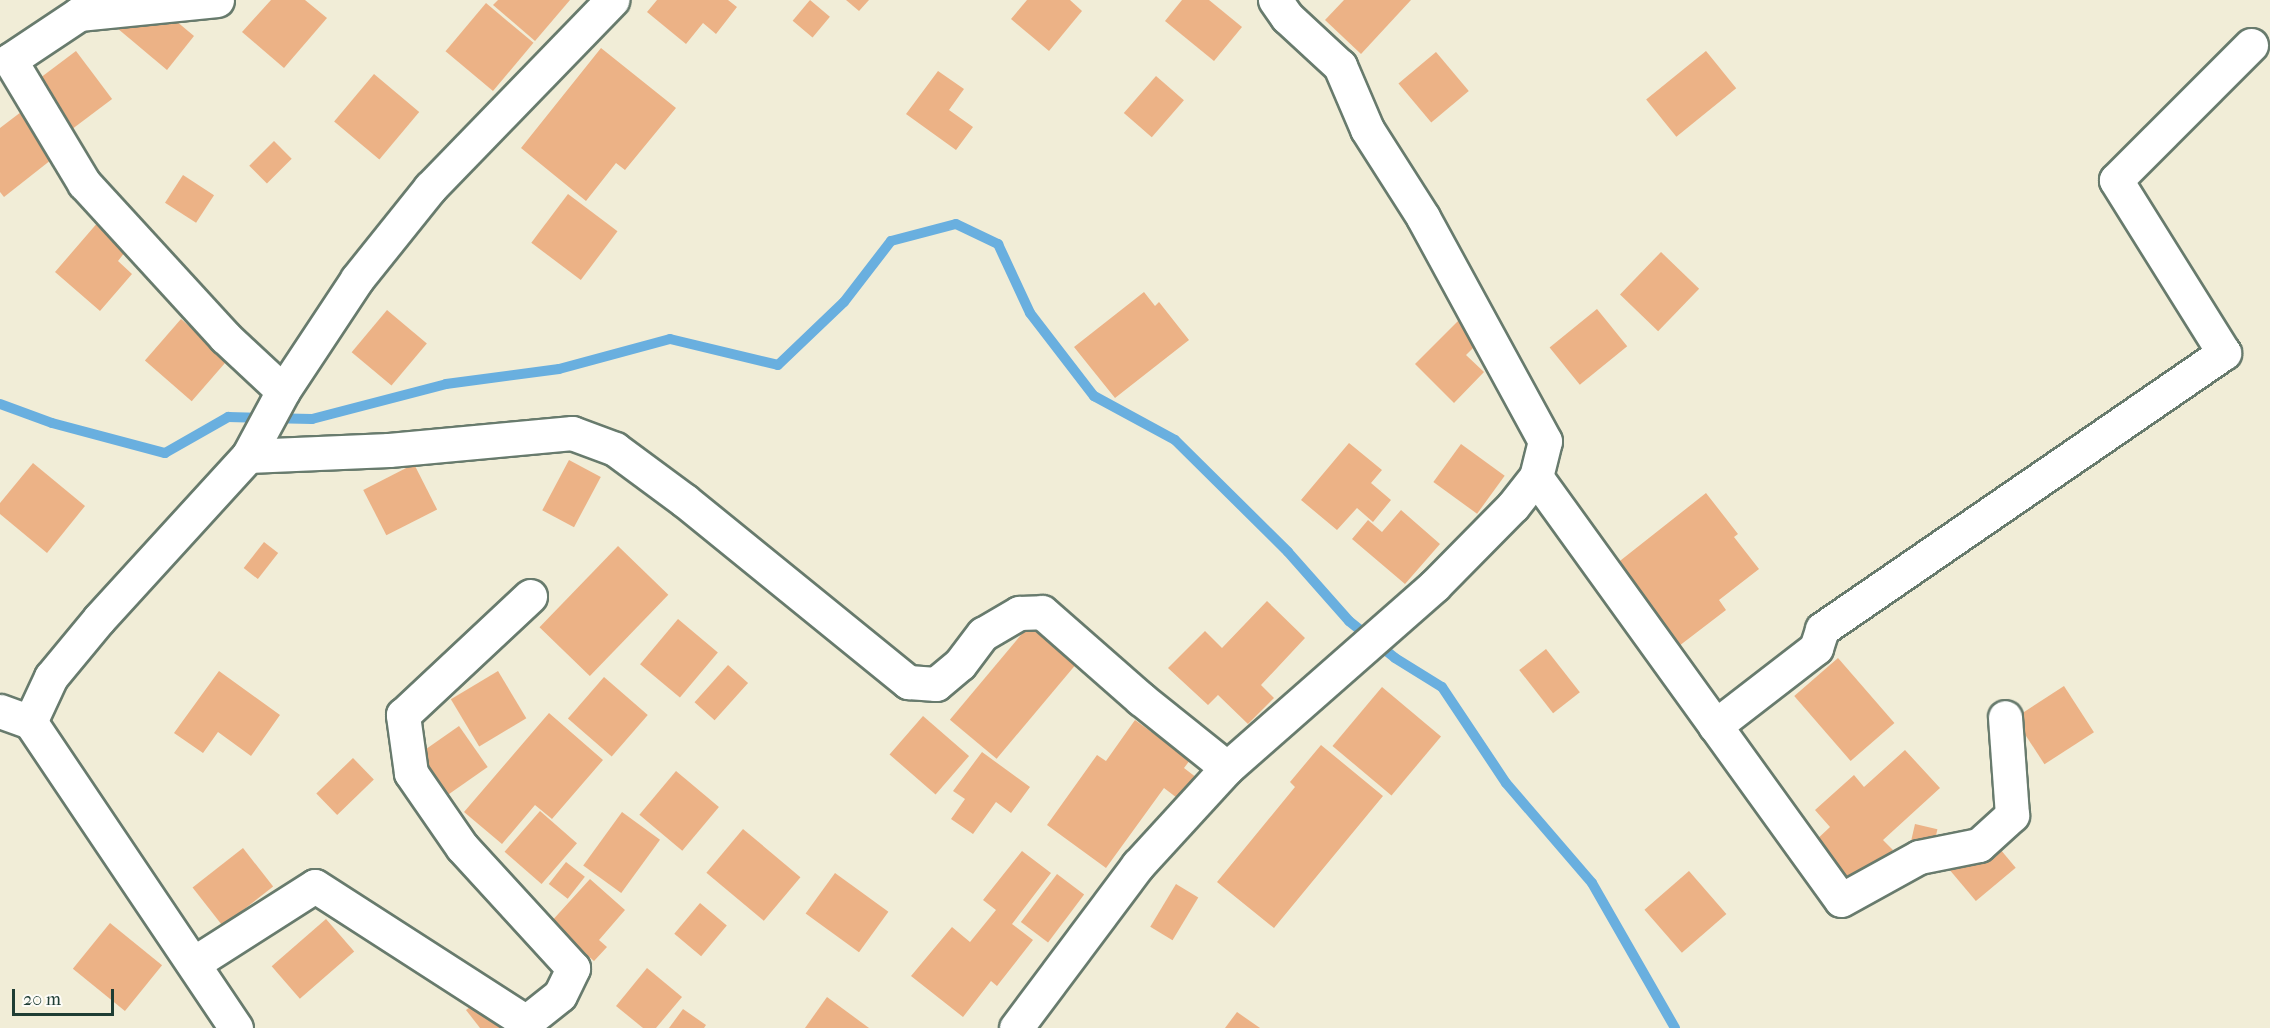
<!DOCTYPE html>
<html>
<head>
<meta charset="utf-8">
<style>
  body { margin:0 }
  #map { position:relative; width:2270px; height:1028px; overflow:hidden; background:#f1edd7; font-family:"IM FELL French Canon",serif }
  div>[style] { position:absolute }
  .stream>* { height:10px; margin:-5px; padding:0 5px; transform-origin:5px; border-radius:5px; background:#69afdf }
  .building>* { inset:0; background:#ecb286; transform-origin:0 0 }
  .roads { filter:drop-shadow(2px 0 #687b6d) drop-shadow(-2px 0 #687b6d) drop-shadow(0 2px #687b6d) drop-shadow(0 -2px #687b6d) }
  .minor>* { height:33px; margin:-16.5px; padding:0 16.5px; transform-origin:16.5px; border-radius:16.5px; background:#fff }
  span { translate:-50% -50%; white-space:nowrap; text-align:center; line-height:1.15; -webkit-text-stroke:4.5px #fdfcf7; paint-order:stroke }
  .scale { position:absolute; left:12px; top:989px; width:102px; height:27px; box-sizing:border-box; border:3px solid #1f3d34; border-top:0; padding-left:8px; font-size:18px; line-height:21px; white-space:nowrap; color:#1f3d34; -webkit-text-stroke:4px #fdfcf7; paint-order:stroke }
</style>
</head>
<body>
<div id="map">
  <div class="stream">
    <div style="left:0;top:404px;width:55px;rotate:20.1deg"></div>
    <div style="left:52px;top:423px;width:117px;rotate:14.9deg"></div>
    <div style="left:165px;top:453px;width:73px;rotate:-29.7deg"></div>
    <div style="left:228px;top:417px;width:84px;rotate:1.4deg"></div>
    <div style="left:312px;top:419px;width:138px;rotate:-14.6deg"></div>
    <div style="left:446px;top:384px;width:114px;rotate:-7.6deg"></div>
    <div style="left:559px;top:369px;width:115px;rotate:-15.1deg"></div>
    <div style="left:670px;top:339px;width:111px;rotate:13.5deg"></div>
    <div style="left:778px;top:365px;width:91px;rotate:-43.7deg"></div>
    <div style="left:844px;top:302px;width:77px;rotate:-52.4deg"></div>
    <div style="left:891px;top:241px;width:67px;rotate:-14.7deg"></div>
    <div style="left:956px;top:224px;width:47px;rotate:25.5deg"></div>
    <div style="left:998px;top:244px;width:76px;rotate:65.1deg"></div>
    <div style="left:1030px;top:313px;width:105px;rotate:52.4deg"></div>
    <div style="left:1094px;top:396px;width:92px;rotate:28.5deg"></div>
    <div style="left:1175px;top:440px;width:159px;rotate:44.7deg"></div>
    <div style="left:1288px;top:552px;width:92px;rotate:48.5deg"></div>
    <div style="left:1349px;top:621px;width:59px;rotate:38.8deg"></div>
    <div style="left:1395px;top:658px;width:55px;rotate:31.7deg"></div>
    <div style="left:1442px;top:687px;width:115px;rotate:56.3deg"></div>
    <div style="left:1506px;top:783px;width:132px;rotate:49.3deg"></div>
    <div style="left:1592px;top:883px;width:167px;rotate:60.2deg"></div>
  </div>
  <div class="building">
    <div style="clip-path:polygon(139px 0,151px 0,194px 36px,167px 70px,117px 28px)"></div>
    <div style="clip-path:polygon(271px 0,305px 0,327px 18px,284px 68px,242px 32px)"></div>
    <div style="clip-path:polygon(498px 0,570px 0,535px 41px,493px 5px)"></div>
    <div style="clip-path:polygon(657px 0,728px 0,737px 7px,716px 34px,703px 23px,686px 44px,647px 12px)"></div>
    <div style="left:810px;top:0;width:26px;height:27px;rotate:40deg"></div>
    <div style="clip-path:polygon(846px 0,869px 0,859px 11px)"></div>
    <div style="clip-path:polygon(1027px 0,1070px 0,1082px 11px,1049px 51px,1011px 19px)"></div>
    <div style="clip-path:polygon(1182px 0,1209px 0,1242px 27px,1214px 61px,1165px 21px)"></div>
    <div style="clip-path:polygon(1344px 0,1411px 0,1361px 54px,1325px 20px)"></div>
    <div style="left:486px;top:3px;width:62px;height:63px;rotate:40deg"></div>
    <div style="clip-path:polygon(601px 48px,676px 108px,625px 170px,616px 163px,586px 201px,521px 148px)"></div>
    <div style="left:76px;top:51px;width:60px;height:72px;rotate:53deg"></div>
    <div style="left:1706px;top:51px;width:48px;height:77px;rotate:51deg"></div>
    <div style="left:1436px;top:52px;width:51px;height:49px;rotate:50deg"></div>
    <div style="clip-path:polygon(938px 71px,964px 89px,949px 110px,973px 127px,956px 150px,906px 114px)"></div>
    <div style="left:374px;top:74px;width:59px;height:62px;rotate:40deg"></div>
    <div style="left:1156px;top:76px;width:37px;height:49px;rotate:41deg"></div>
    <div style="clip-path:polygon(21px 112px,56px 156px,4px 197px,0 192px,0 128px)"></div>
    <div style="left:274px;top:141px;width:25px;height:35px;rotate:45deg"></div>
    <div style="left:183px;top:175px;width:37px;height:33px;rotate:33deg"></div>
    <div style="left:568px;top:194px;width:62px;height:61px;rotate:37deg"></div>
    <div style="clip-path:polygon(99px 221px,129px 247px,118px 261px,132px 274px,100px 311px,55px 272px)"></div>
    <div style="left:1661px;top:252px;width:53px;height:59px;rotate:44deg"></div>
    <div style="clip-path:polygon(1144px 292px,1155px 306px,1159px 302px,1189px 340px,1115px 398px,1074px 347px)"></div>
    <div style="left:1597px;top:309px;width:48px;height:61px;rotate:51deg"></div>
    <div style="left:387px;top:310px;width:52px;height:55px;rotate:40deg"></div>
    <div style="left:181px;top:319px;width:62px;height:55px;rotate:41deg"></div>
    <div style="clip-path:polygon(1460px 319px,1481px 340px,1466px 355px,1484px 372px,1454px 403px,1415px 364px)"></div>
    <div style="clip-path:polygon(1349px 443px,1382px 470px,1371px 483px,1391px 500px,1373px 522px,1357px 508px,1337px 530px,1301px 500px)"></div>
    <div style="left:1461px;top:444px;width:54px;height:47px;rotate:36deg"></div>
    <div style="left:569px;top:460px;width:36px;height:57px;rotate:28deg"></div>
    <div style="clip-path:polygon(33px 463px,85px 506px,47px 553px,0 514px,0 503px)"></div>
    <div style="left:414px;top:464px;width:51px;height:57px;rotate:63deg"></div>
    <div style="clip-path:polygon(1706px 493px,1738px 534px,1734px 537px,1759px 569px,1719px 600px,1726px 610px,1679px 646px,1616px 564px)"></div>
    <div style="clip-path:polygon(1401px 510px,1440px 544px,1405px 584px,1352px 539px,1368px 520px,1382px 532px)"></div>
    <div style="left:264px;top:542px;width:18px;height:33px;rotate:38deg"></div>
    <div style="left:618px;top:546px;width:70px;height:113px;rotate:44deg"></div>
    <div style="clip-path:polygon(1267px 601px,1305px 638px,1261px 685px,1274px 698px,1248px 724px,1218px 695px,1208px 705px,1168px 668px,1205px 631px,1222px 648px)"></div>
    <div style="left:1036px;top:617px;width:61px;height:134px;rotate:40deg"></div>
    <div style="left:678px;top:619px;width:52px;height:59px;rotate:40deg"></div>
    <div style="left:1546px;top:649px;width:55px;height:34px;rotate:52deg"></div>
    <div style="left:1838px;top:658px;width:86px;height:58px;rotate:49deg"></div>
    <div style="left:728px;top:665px;width:27px;height:50px;rotate:42deg"></div>
    <div style="clip-path:polygon(219px 671px,280px 715px,251px 756px,218px 732px,203px 753px,174px 733px)"></div>
    <div style="left:498px;top:671px;width:55px;height:55px;rotate:59deg"></div>
    <div style="left:604px;top:677px;width:58px;height:55px;rotate:41deg"></div>
    <div style="left:2064px;top:686px;width:55px;height:59px;rotate:57deg"></div>
    <div style="left:1382px;top:687px;width:77px;height:77px;rotate:40deg"></div>
    <div style="clip-path:polygon(549px 713px,603px 760px,552px 819px,535px 805px,502px 844px,464px 812px)"></div>
    <div style="left:923px;top:716px;width:61px;height:51px;rotate:41deg"></div>
    <div style="clip-path:polygon(1135px 720px,1190px 760px,1184px 768px,1197px 778px,1181px 801px,1164px 788px,1106px 868px,1047px 825px,1097px 755px,1106px 761px)"></div>
    <div style="left:459px;top:726px;width:50px;height:55px;rotate:55deg"></div>
    <div style="clip-path:polygon(1321px 745px,1383px 796px,1274px 928px,1217px 882px,1295px 787px,1290px 782px)"></div>
    <div style="clip-path:polygon(1905px 750px,1940px 788px,1883px 840px,1893px 850px,1853px 886px,1813px 843px,1830px 827px,1815px 810px,1854px 775px,1864px 787px)"></div>
    <div style="clip-path:polygon(982px 752px,1030px 787px,1011px 813px,996px 802px,973px 834px,951px 819px,965px 799px,953px 791px)"></div>
    <div style="left:353px;top:758px;width:30px;height:51px;rotate:46deg"></div>
    <div style="left:676px;top:771px;width:56px;height:57px;rotate:40deg"></div>
    <div style="left:540px;top:811px;width:49px;height:54px;rotate:41deg"></div>
    <div style="left:622px;top:812px;width:47px;height:66px;rotate:36deg"></div>
    <div style="left:1915px;top:824px;width:23px;height:19px;rotate:13deg"></div>
    <div style="left:743px;top:829px;width:75px;height:57px;rotate:40deg"></div>
    <div style="left:1990px;top:837px;width:40px;height:52px;rotate:50deg"></div>
    <div style="left:243px;top:848px;width:49px;height:64px;rotate:52deg"></div>
    <div style="clip-path:polygon(1022px 851px,1051px 873px,1012px 924px,1033px 940px,997px 986px,991px 981px,963px 1017px,911px 976px,952px 927px,970px 942px,996px 910px,983px 900px)"></div>
    <div style="left:566px;top:862px;width:24px;height:28px;rotate:38deg"></div>
    <div style="left:1689px;top:871px;width:57px;height:59px;rotate:49deg"></div>
    <div style="left:835px;top:873px;width:66px;height:50px;rotate:36deg"></div>
    <div style="left:1057px;top:874px;width:34px;height:60px;rotate:37deg"></div>
    <div style="clip-path:polygon(590px 879px,625px 910px,599px 940px,607px 947px,594px 961px,550px 923px)"></div>
    <div style="left:1176px;top:884px;width:26px;height:50px;rotate:31deg"></div>
    <div style="left:700px;top:903px;width:35px;height:40px;rotate:40deg"></div>
    <div style="left:326px;top:919px;width:43px;height:72px;rotate:49deg"></div>
    <div style="left:110px;top:923px;width:67px;height:59px;rotate:39deg"></div>
    <div style="clip-path:polygon(647px 968px,682px 997px,656px 1028px,643px 1028px,616px 1006px)"></div>
    <div style="clip-path:polygon(487px 995px,513px 1028px,480px 1028px,466px 1010px)"></div>
    <div style="clip-path:polygon(827px 997px,869px 1028px,805px 1028px)"></div>
    <div style="clip-path:polygon(683px 1009px,706px 1025px,704px 1028px,669px 1028px)"></div>
    <div style="clip-path:polygon(1237px 1012px,1260px 1028px,1225px 1028px)"></div>
  </div>
  <div class="roads">
    <div class="minor">
      <div style="left:217px;top:0;width:139px;rotate:174.2deg"></div>
      <div style="left:79px;top:14px;width:83px;rotate:146.3deg"></div>
      <div style="left:10px;top:60px;width:144px;rotate:59deg"></div>
      <div style="left:84px;top:183px;width:209px;rotate:47.5deg"></div>
      <div style="left:225px;top:337px;width:79px;rotate:43deg"></div>
      <div style="left:248px;top:456px;width:141px;rotate:-2.4deg"></div>
      <div style="left:389px;top:450px;width:184px;rotate:-5.3deg"></div>
      <div style="left:572px;top:433px;width:46px;rotate:20.4deg"></div>
      <div style="left:615px;top:449px;width:86px;rotate:36.5deg"></div>
      <div style="left:684px;top:500px;width:289px;rotate:39.1deg"></div>
      <div style="left:908px;top:682px;width:28px;rotate:4deg"></div>
      <div style="left:936px;top:684px;width:31px;rotate:-40deg"></div>
      <div style="left:960px;top:664px;width:38px;rotate:-53deg"></div>
      <div style="left:983px;top:634px;width:42px;rotate:-30.3deg"></div>
      <div style="left:1019px;top:613px;width:23px;rotate:-2deg"></div>
      <div style="left:1042px;top:612px;width:132px;rotate:41.3deg"></div>
      <div style="left:1141px;top:699px;width:110px;rotate:38.7deg"></div>
      <div style="left:1536px;top:477px;width:521px;rotate:54.21deg"></div>
      <div style="left:1841px;top:900px;width:89px;rotate:-28.9deg"></div>
      <div style="left:1919px;top:857px;width:61px;rotate:-11.3deg"></div>
      <div style="left:1979px;top:845px;width:45px;rotate:-42.3deg"></div>
      <div style="left:2012px;top:815px;width:98px;rotate:-94.1deg"></div>
      <div style="left:0;top:711px;width:32px;rotate:20deg"></div>
      <div style="left:1715px;top:726px;width:128px;rotate:-37.7deg"></div>
      <div style="left:1816px;top:648px;width:20px;rotate:-72deg"></div>
      <div style="left:1822px;top:629px;width:488px;rotate:-34.5deg"></div>
      <div style="left:2224px;top:353px;width:204px;rotate:-122deg"></div>
      <div style="left:2116px;top:180px;width:191px;rotate:-45deg"></div>
      <div style="left:194px;top:963px;width:143px;rotate:-32.5deg"></div>
      <div style="left:315px;top:886px;width:251px;rotate:32.8deg"></div>
      <div style="left:526px;top:1022px;width:43px;rotate:-38.5deg"></div>
      <div style="left:560px;top:995px;width:30px;rotate:-64deg"></div>
      <div style="left:573px;top:968px;width:164px;rotate:-132.5deg"></div>
      <div style="left:462px;top:847px;width:90px;rotate:-124.6deg"></div>
      <div style="left:411px;top:773px;width:59px;rotate:-97.9deg"></div>
      <div style="left:403px;top:715px;width:174px;rotate:-43.1deg"></div>
      <div style="left:236px;top:1028px;width:369px;rotate:-123.9deg"></div>
      <div style="left:30px;top:722px;width:50px;rotate:-65deg"></div>
      <div style="left:51px;top:677px;width:75px;rotate:-50.4deg"></div>
      <div style="left:99px;top:619px;width:221px;rotate:-47.6deg"></div>
      <div style="left:248px;top:456px;width:74px;rotate:-61.7deg"></div>
      <div style="left:283px;top:391px;width:134px;rotate:-56.5deg"></div>
      <div style="left:357px;top:279px;width:117px;rotate:-51.3deg"></div>
      <div style="left:430px;top:188px;width:262px;rotate:-45.9deg"></div>
      <div style="left:1016px;top:1028px;width:204px;rotate:-53.2deg"></div>
      <div style="left:1138px;top:865px;width:132px;rotate:-47.5deg"></div>
      <div style="left:1227px;top:768px;width:276px;rotate:-41.3deg"></div>
      <div style="left:1434px;top:586px;width:112px;rotate:-45.4deg"></div>
      <div style="left:1513px;top:506px;width:37px;rotate:-52deg"></div>
      <div style="left:1536px;top:477px;width:37px;rotate:-76deg"></div>
      <div style="left:1545px;top:441px;width:255px;rotate:-118.6deg"></div>
      <div style="left:1423px;top:217px;width:104px;rotate:-122.5deg"></div>
      <div style="left:1367px;top:129px;width:69px;rotate:-113.2deg"></div>
      <div style="left:1340px;top:66px;width:72px;rotate:-137.2deg"></div>
      <div style="left:1287px;top:17px;width:21px;rotate:-125deg"></div>
    </div>
  </div>
  <div class="scale">20 m</div>
</div>
</body>
</html>
